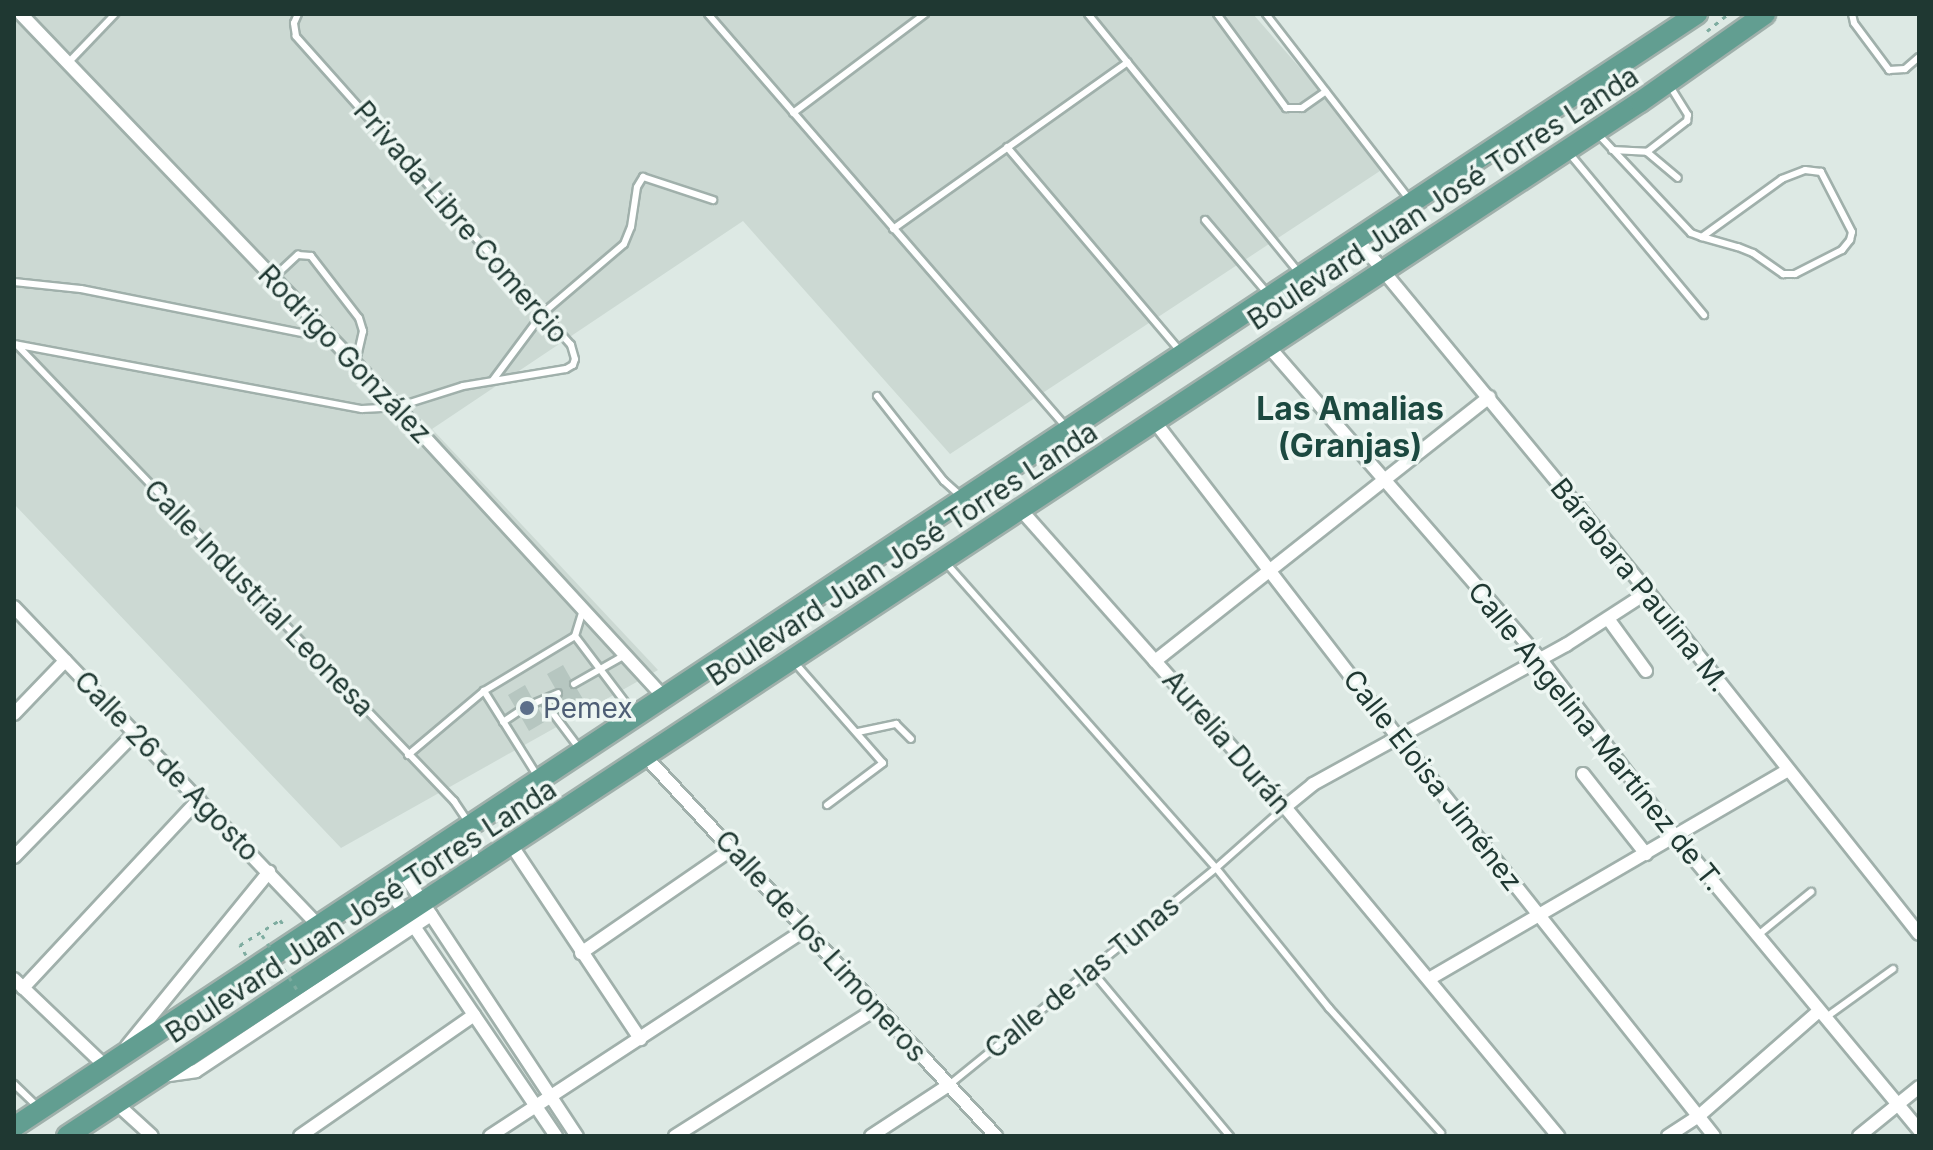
<!DOCTYPE html>
<html>
<head>
<meta charset="utf-8">
<style>
  body { margin:0 }
  #map { position:relative; width:1933px; height:1150px; overflow:hidden; background:#dde9e4; font-family:Inter,sans-serif }
  div>[style] { position:absolute }
  .built>* { inset:0; background:#ccd9d3 }
  .building>* { inset:0; background:#b6c6c0 }
  .path>* { height:3px; margin-top:-1.5px; transform-origin:0; background:repeating-linear-gradient(90deg,#7eaca0 0 4px,transparent 0 10px) }
  .roads { filter:drop-shadow(2px 0 #a0b0ab) drop-shadow(-2px 0 #a0b0ab) drop-shadow(0 2px #a0b0ab) drop-shadow(0 -2px #a0b0ab) }
  .lane>* { height:6px; margin:-3px; padding:0 3px; transform-origin:3px; border-radius:3px; background:#fff }
  .street>* { height:12px; margin:-6px; padding:0 6px; transform-origin:6px; border-radius:6px; background:#fff }
  .primary>* { height:20px; margin:-10px; padding:0 10px; transform-origin:10px; border-radius:10px; background:#629e91 }
  .path-bridge>* { height:3px; margin-top:-1.5px; transform-origin:0; background:repeating-linear-gradient(90deg,#7eaca0 0 4px,transparent 0 10px) }
  .dots>* { width:22px; height:22px; translate:-50% -50%; box-sizing:border-box; border:4px solid #edf6f2; border-radius:50% }
  span { translate:-50% -50%; white-space:nowrap; text-align:center; line-height:1.15; -webkit-text-stroke:7px #edf6f2; paint-order:stroke }
  .street-label { font-size:28px; color:#1f3832 }
  .service-label { font-size:28px; color:#4e5e75 }
  .left { translate:0 -50%; text-align:left }
  .quarter-label { font-size:32px; color:#1c4940; font-weight:700 }
  .frame { position:absolute; inset:0; border:16px solid #1f3832; pointer-events:none }
</style>
</head>
<body>
<div id="map">
  <div class="built">
    <div style="clip-path:polygon(14px 14px,1253px 14px,1386px 167px,950px 454px,743px 221px,432px 429px,658px 670px,341px 848px,14px 504px)"></div>
  </div>
  <div class="building">
    <div style="clip-path:polygon(563px 665px,571px 679px,569px 688px,577px 689px,583px 699px,567px 708px,561px 698px,563px 690px,555px 688px,547px 674px)"></div>
    <div style="clip-path:polygon(525px 685px,532px 698px,530px 706px,538px 708px,546px 721px,529px 731px,521px 717px,523px 709px,515px 707px,508px 695px)"></div>
  </div>
  <div class="path">
    <div style="left:1707px;top:31px;width:27px;rotate:-39deg"></div>
    <div style="left:1599px;top:106px;width:40px;rotate:-34deg"></div>
    <div style="left:246px;top:955px;width:12px;rotate:-121deg"></div>
    <div style="left:240px;top:945px;width:47px;rotate:-32deg"></div>
    <div style="left:280px;top:920px;width:9px;rotate:54deg"></div>
  </div>
  <div class="roads">
    <div class="lane">
      <div style="left:708px;top:14px;width:547px;rotate:49.08deg"></div>
      <div style="left:1088px;top:14px;width:334px;rotate:50.8deg"></div>
      <div style="left:1217px;top:14px;width:117px;rotate:53.7deg"></div>
      <div style="left:1286px;top:108px;width:16px"></div>
      <div style="left:1302px;top:108px;width:29px;rotate:-35deg"></div>
      <div style="left:1266px;top:14px;width:235px;rotate:52.3deg"></div>
      <div style="left:1852px;top:14px;width:9px;rotate:77deg"></div>
      <div style="left:1854px;top:23px;width:59px;rotate:53.3deg"></div>
      <div style="left:1889px;top:70px;width:16px;rotate:-4deg"></div>
      <div style="left:1905px;top:69px;width:18px;rotate:-41deg"></div>
      <div style="left:68px;top:63px;width:68px;rotate:-46.2deg"></div>
      <div style="left:793px;top:113px;width:165px;rotate:-36.9deg"></div>
      <div style="left:1598px;top:134px;width:136px;rotate:46.8deg"></div>
      <div style="left:1691px;top:233px;width:12px;rotate:20deg"></div>
      <div style="left:1702px;top:237px;width:37px;rotate:16deg"></div>
      <div style="left:1738px;top:247px;width:16px;rotate:22deg"></div>
      <div style="left:1753px;top:253px;width:37px;rotate:35deg"></div>
      <div style="left:1783px;top:274px;width:12px"></div>
      <div style="left:1795px;top:274px;width:53px;rotate:-27.1deg"></div>
      <div style="left:1842px;top:250px;width:13px;rotate:-51deg"></div>
      <div style="left:1850px;top:240px;width:8px;rotate:-76deg"></div>
      <div style="left:1852px;top:232px;width:68px;rotate:-117.3deg"></div>
      <div style="left:1821px;top:172px;width:16px;rotate:-173deg"></div>
      <div style="left:1805px;top:170px;width:25px;rotate:159deg"></div>
      <div style="left:1782px;top:179px;width:99px;rotate:144.1deg"></div>
      <div style="left:1007px;top:147px;width:269px;rotate:49.7deg"></div>
      <div style="left:1612px;top:150px;width:35px;rotate:3deg"></div>
      <div style="left:1647px;top:152px;width:51px;rotate:-37.8deg"></div>
      <div style="left:1687px;top:121px;width:6px;rotate:-81deg"></div>
      <div style="left:1688px;top:115px;width:36px;rotate:-122deg"></div>
      <div style="left:1647px;top:152px;width:40px;rotate:40deg"></div>
      <div style="left:1569px;top:153px;width:211px;rotate:50.2deg"></div>
      <div style="left:1205px;top:220px;width:97px;rotate:49.6deg"></div>
      <div style="left:893px;top:229px;width:288px;rotate:-35.4deg"></div>
      <div style="left:274px;top:277px;width:33px;rotate:-43deg"></div>
      <div style="left:298px;top:255px;width:13px;rotate:4deg"></div>
      <div style="left:311px;top:256px;width:78px;rotate:52.3deg"></div>
      <div style="left:359px;top:318px;width:14px;rotate:73deg"></div>
      <div style="left:363px;top:331px;width:31px;rotate:103deg"></div>
      <div style="left:14px;top:282px;width:67px;rotate:6deg"></div>
      <div style="left:81px;top:289px;width:251px;rotate:11.3deg"></div>
      <div style="left:14px;top:344px;width:354px;rotate:10.6deg"></div>
      <div style="left:362px;top:409px;width:35px;rotate:-3deg"></div>
      <div style="left:397px;top:407px;width:69px;rotate:-17.7deg"></div>
      <div style="left:463px;top:386px;width:104px;rotate:-9.4deg"></div>
      <div style="left:566px;top:369px;width:8px;rotate:-30deg"></div>
      <div style="left:573px;top:365px;width:6px;rotate:-72deg"></div>
      <div style="left:575px;top:359px;width:15px;rotate:-106deg"></div>
      <div style="left:571px;top:345px;width:414px;rotate:-131.7deg"></div>
      <div style="left:296px;top:36px;width:13px;rotate:-99deg"></div>
      <div style="left:294px;top:23px;width:10px;rotate:-66deg"></div>
      <div style="left:17px;top:345px;width:632px;rotate:46.22deg"></div>
      <div style="left:454px;top:801px;width:30px;rotate:56deg"></div>
      <div style="left:471px;top:826px;width:34px;rotate:82deg"></div>
      <div style="left:493px;top:380px;width:84px;rotate:-53.3deg"></div>
      <div style="left:543px;top:313px;width:106px;rotate:-40.4deg"></div>
      <div style="left:624px;top:244px;width:18px;rotate:-68deg"></div>
      <div style="left:631px;top:227px;width:40px;rotate:-81.5deg"></div>
      <div style="left:637px;top:187px;width:12px;rotate:-59deg"></div>
      <div style="left:643px;top:177px;width:74px;rotate:18.2deg"></div>
      <div style="left:877px;top:396px;width:108px;rotate:51.8deg"></div>
      <div style="left:944px;top:481px;width:24px;rotate:42deg"></div>
      <div style="left:946px;top:563px;width:407px;rotate:48.5deg"></div>
      <div style="left:1216px;top:868px;width:180px;rotate:51.1deg"></div>
      <div style="left:1329px;top:1008px;width:168px;rotate:48.1deg"></div>
      <div style="left:575px;top:636px;width:27px;rotate:-73deg"></div>
      <div style="left:795px;top:663px;width:133px;rotate:48.7deg"></div>
      <div style="left:883px;top:763px;width:70px;rotate:143.1deg"></div>
      <div style="left:574px;top:684px;width:59px;rotate:-29.6deg"></div>
      <div style="left:543px;top:700px;width:60px;rotate:53.1deg"></div>
      <div style="left:535px;top:703px;width:25px;rotate:-23deg"></div>
      <div style="left:503px;top:722px;width:18px;rotate:-34deg"></div>
      <div style="left:858px;top:732px;width:39px;rotate:-12deg"></div>
      <div style="left:896px;top:724px;width:21px;rotate:45deg"></div>
      <div style="left:408px;top:755px;width:99px;rotate:-40.1deg"></div>
      <div style="left:538px;top:777px;width:102px;rotate:-122.1deg"></div>
      <div style="left:484px;top:691px;width:106px;rotate:-31.1deg"></div>
      <div style="left:575px;top:636px;width:98px;rotate:52.9deg"></div>
      <div style="left:1757px;top:936px;width:70px;rotate:-39.2deg"></div>
      <div style="left:1091px;top:970px;width:217px;rotate:50.1deg"></div>
      <div style="left:1825px;top:1018px;width:84px;rotate:-35.8deg"></div>
      <div style="left:14px;top:1084px;width:33px;rotate:44deg"></div>
      <div style="left:949px;top:1085px;width:344px;rotate:-39.1deg"></div>
      <div style="left:1216px;top:868px;width:92px;rotate:-41.5deg"></div>
    </div>
    <div class="street">
      <div style="left:21px;top:14px;width:544px;rotate:46.27deg"></div>
      <div style="left:397px;top:407px;width:396px;rotate:47.4deg"></div>
      <div style="left:1357px;top:239px;width:457px;rotate:50.5deg"></div>
      <div style="left:1648px;top:592px;width:436px;rotate:51.6deg"></div>
      <div style="left:1269px;top:347px;width:415px;rotate:49deg"></div>
      <div style="left:1541px;top:660px;width:221px;rotate:52.7deg"></div>
      <div style="left:1675px;top:836px;width:382px;rotate:50.3deg"></div>
      <div style="left:1155px;top:422px;width:396px;rotate:52.4deg"></div>
      <div style="left:1397px;top:736px;width:510px;rotate:51.6deg"></div>
      <div style="left:1021px;top:510px;width:397px;rotate:48.4deg"></div>
      <div style="left:1285px;top:807px;width:428px;rotate:50.3deg"></div>
      <div style="left:14px;top:607px;width:441px;rotate:46.3deg"></div>
      <div style="left:1609px;top:620px;width:63px;rotate:54deg"></div>
      <div style="left:1155px;top:661px;width:426px;rotate:-38.3deg"></div>
      <div style="left:14px;top:714px;width:74px;rotate:-46.1deg"></div>
      <div style="left:646px;top:757px;width:516px;rotate:47.28deg"></div>
      <div style="left:1583px;top:774px;width:102px;rotate:51.8deg"></div>
      <div style="left:1285px;top:807px;width:36px;rotate:-39deg"></div>
      <div style="left:1313px;top:784px;width:289px;rotate:-28.8deg"></div>
      <div style="left:1566px;top:645px;width:98px;rotate:-32.9deg"></div>
      <div style="left:512px;top:846px;width:232px;rotate:56.4deg"></div>
      <div style="left:14px;top:857px;width:175px;rotate:-45.7deg"></div>
      <div style="left:402px;top:871px;width:318px;rotate:56.6deg"></div>
      <div style="left:384px;top:882px;width:307px;rotate:55.9deg"></div>
      <div style="left:581px;top:953px;width:185px;rotate:-34.6deg"></div>
      <div style="left:14px;top:979px;width:127px;rotate:43.7deg"></div>
      <div style="left:1429px;top:979px;width:413px;rotate:-30.2deg"></div>
      <div style="left:23px;top:988px;width:258px;rotate:-47deg"></div>
      <div style="left:127px;top:1046px;width:225px;rotate:-50.8deg"></div>
      <div style="left:162px;top:1076px;width:34px;rotate:-8deg"></div>
      <div style="left:196px;top:1071px;width:282px;rotate:-33.6deg"></div>
      <div style="left:117px;top:1104px;width:47px;rotate:42.4deg"></div>
      <div style="left:300px;top:1136px;width:212px;rotate:-34.8deg"></div>
      <div style="left:490px;top:1136px;width:376px;rotate:-33.2deg"></div>
      <div style="left:675px;top:1136px;width:238px;rotate:-32.3deg"></div>
      <div style="left:871px;top:1136px;width:93px;rotate:-33.2deg"></div>
      <div style="left:1668px;top:1136px;width:38px;rotate:-33deg"></div>
      <div style="left:1700px;top:1115px;width:158px;rotate:-41.2deg"></div>
      <div style="left:1859px;top:1136px;width:77px;rotate:-39.2deg"></div>
    </div>
    <div class="primary">
      <div style="left:14px;top:1127px;width:2018px;rotate:-33.48deg"></div>
      <div style="left:67px;top:1136px;width:1882px;rotate:-33.32deg"></div>
      <div style="left:1640px;top:102px;width:153px;rotate:-35.1deg"></div>
    </div>
  </div>
  <div class="path-bridge">
    <div style="left:262px;top:935px;width:67px;rotate:57.3deg"></div>
  </div>
  <div class="dots">
    <div style="left:527px;top:708px;background:#5c6f8a"></div>
  </div>
  <div class="street-label">
    <span style="left:1443px;top:198px;rotate:-33deg">Boulevard Juan José Torres Landa</span>
    <span style="left:461px;top:222px;rotate:49deg">Privada Libre Comercio</span>
    <span style="left:345px;top:354px;rotate:46deg">Rodrigo González</span>
    <span style="left:902px;top:554px;rotate:-33deg">Boulevard Juan José Torres Landa</span>
    <span style="left:1640px;top:585px;rotate:51deg">Bárabara Paulina M.</span>
    <span style="left:259px;top:598px;rotate:46deg">Calle Industrial Leonesa</span>
    <span style="left:1596px;top:736px;rotate:51deg">Calle Angelina Martínez de T.</span>
    <span style="left:1227px;top:742px;rotate:49deg">Aurelia Durán</span>
    <span style="left:167px;top:766px;rotate:46deg">Calle 26 de Agosto</span>
    <span style="left:1433px;top:780px;rotate:52deg">Calle Eloisa Jiménez</span>
    <span style="left:361px;top:911px;rotate:-33deg">Boulevard Juan José Torres Landa</span>
    <span style="left:821px;top:946px;rotate:48deg">Calle de los Limoneros</span>
    <span style="left:1082px;top:977px;rotate:-39deg">Calle de las Tunas</span>
  </div>
  <div class="service-label">
    <span class="left" style="left:543px;top:708px">Pemex</span>
  </div>
  <div class="quarter-label">
    <span style="left:1350px;top:428px">Las Amalias<br>(Granjas)</span>
  </div>
  <div class="frame"></div>
</div>
</body>
</html>
